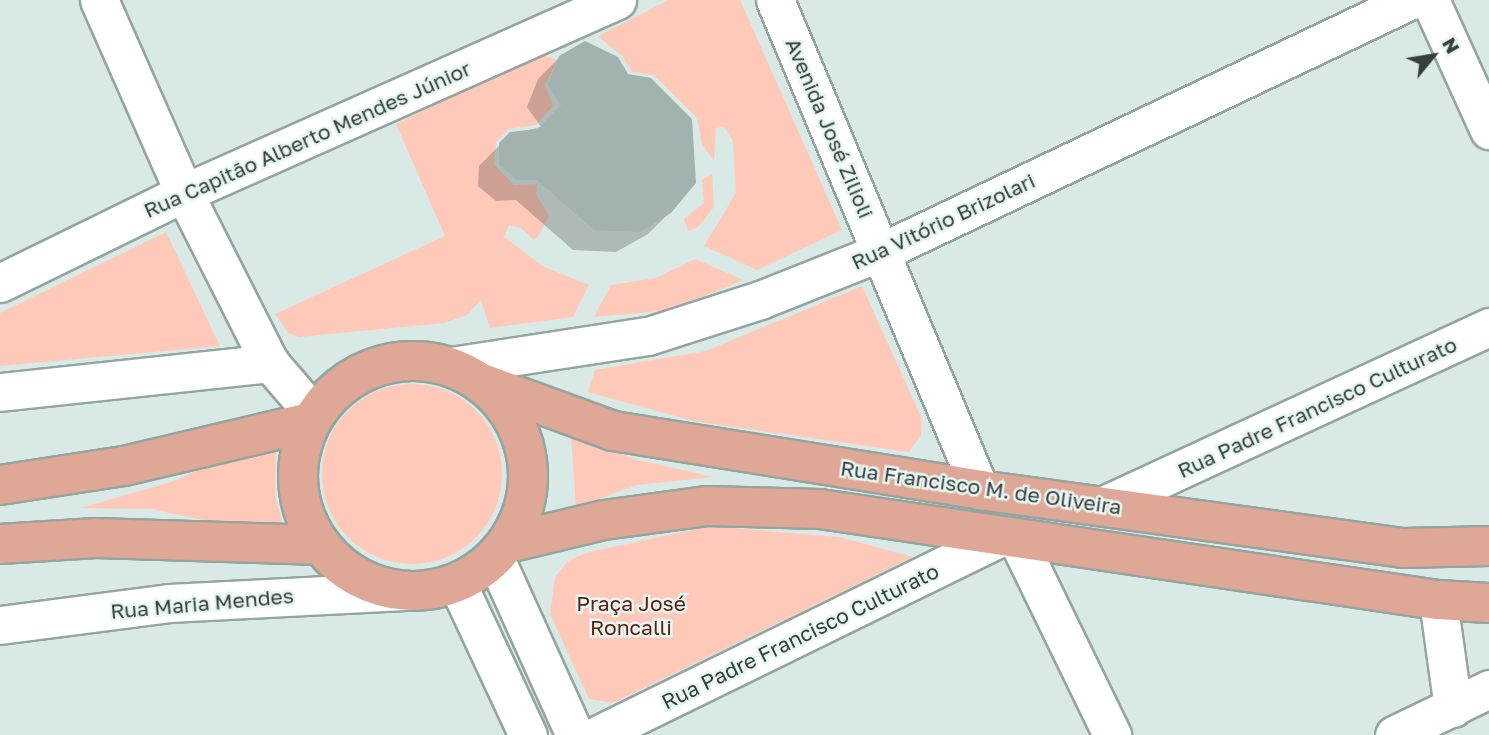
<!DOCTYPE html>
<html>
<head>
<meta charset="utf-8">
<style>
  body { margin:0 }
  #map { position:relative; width:1489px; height:735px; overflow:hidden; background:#d9e9e6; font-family:"Golos Text",sans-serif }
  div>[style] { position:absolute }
  .green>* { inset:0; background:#ffc9ba }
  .round { border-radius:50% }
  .shadow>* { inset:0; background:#0003 }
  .building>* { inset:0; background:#a2b2af }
  .roads { filter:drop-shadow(2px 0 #94a4a1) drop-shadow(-2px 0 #94a4a1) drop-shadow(0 2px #94a4a1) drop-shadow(0 -2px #94a4a1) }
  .minor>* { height:37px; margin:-18.5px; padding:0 18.5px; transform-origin:18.5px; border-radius:18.5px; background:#fff }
  .major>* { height:38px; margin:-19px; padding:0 19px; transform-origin:19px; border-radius:19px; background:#dfa796 }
  .major>.ring { margin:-19px; padding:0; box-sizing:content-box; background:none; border:38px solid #dfa796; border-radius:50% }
  span { translate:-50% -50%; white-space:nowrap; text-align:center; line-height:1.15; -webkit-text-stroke:5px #e6f6f3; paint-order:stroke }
  .street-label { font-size:21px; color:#373e3c }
  .park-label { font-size:21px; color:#5d210e }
  .north { position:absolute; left:1398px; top:21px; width:70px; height:70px; -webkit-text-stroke:5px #e6f6f3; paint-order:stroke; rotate:60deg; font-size:19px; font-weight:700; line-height:28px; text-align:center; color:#373e3c }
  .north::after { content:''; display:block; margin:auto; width:24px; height:32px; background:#373e3c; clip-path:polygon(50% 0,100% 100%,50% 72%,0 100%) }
</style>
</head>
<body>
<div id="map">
  <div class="green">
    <div style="clip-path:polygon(669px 0,740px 0,842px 230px,757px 270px,704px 246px,736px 193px,733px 141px,724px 127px,716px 128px,714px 161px,702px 144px,697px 118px,654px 75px,632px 72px,623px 57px,598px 36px)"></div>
    <div style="clip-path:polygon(540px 54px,557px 60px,545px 85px,553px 106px,536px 125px,509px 129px,496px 142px,494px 165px,514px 185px,537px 184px,536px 194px,549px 216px,539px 235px,534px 240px,521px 228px,509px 225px,504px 237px,544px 267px,589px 285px,573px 317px,490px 328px,481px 300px,467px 315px,444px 323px,299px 337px,288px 333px,275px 314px,445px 236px,396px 124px)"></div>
    <div style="clip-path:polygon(712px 174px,714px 207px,698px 227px,688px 231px,684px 219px,704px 203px,702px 180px)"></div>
    <div style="clip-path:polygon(166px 232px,220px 346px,0 366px,0 313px)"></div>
    <div style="clip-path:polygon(695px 259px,743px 280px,671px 310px,594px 317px,611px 285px,656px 278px)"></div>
    <div style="clip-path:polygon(862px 286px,922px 419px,921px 435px,909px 452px,693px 421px,588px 392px,595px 370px,706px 351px)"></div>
    <div class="round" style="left:322px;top:384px;width:180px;height:180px"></div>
    <div style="clip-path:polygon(276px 435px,275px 495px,286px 537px,150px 509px,81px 508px,174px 481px)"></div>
    <div style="clip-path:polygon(571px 436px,634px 459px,713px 477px,637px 485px,576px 507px)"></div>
    <div style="clip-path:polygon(710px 526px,839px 537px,913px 557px,613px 703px,589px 699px,550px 614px,555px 577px,568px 561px,586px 553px)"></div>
  </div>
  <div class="shadow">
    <div style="clip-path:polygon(560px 57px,670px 212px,648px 234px,616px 252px,573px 250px,516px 200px,496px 201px,478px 186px,479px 166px,511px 134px,541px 127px,527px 107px,538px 79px)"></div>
  </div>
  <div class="building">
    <div style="clip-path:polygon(585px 41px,618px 57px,628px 74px,651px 78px,692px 119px,696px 183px,671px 213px,639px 232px,594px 230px,537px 180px,517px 180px,499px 164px,499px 143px,510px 132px,538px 129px,561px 105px,548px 85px,559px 56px)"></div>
  </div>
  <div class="roads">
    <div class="minor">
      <div style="left:99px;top:0;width:211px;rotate:66.2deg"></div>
      <div style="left:184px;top:193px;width:191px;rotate:63.2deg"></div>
      <div style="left:270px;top:363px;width:67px;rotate:49.2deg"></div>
      <div style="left:775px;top:0;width:531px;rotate:67.3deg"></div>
      <div style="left:1430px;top:0;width:143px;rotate:65.6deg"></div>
      <div style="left:0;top:283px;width:205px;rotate:-26.1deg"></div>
      <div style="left:184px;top:193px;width:474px;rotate:-24deg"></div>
      <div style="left:451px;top:366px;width:199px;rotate:-8.7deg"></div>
      <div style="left:648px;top:336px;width:118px;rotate:-17.8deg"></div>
      <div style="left:760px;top:300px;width:132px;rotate:-21.7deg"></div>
      <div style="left:883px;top:251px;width:585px;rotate:-25.43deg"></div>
      <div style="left:0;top:392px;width:272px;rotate:-6.1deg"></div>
      <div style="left:1106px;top:504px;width:422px;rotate:-24.8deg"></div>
      <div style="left:1017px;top:539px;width:218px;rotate:64.1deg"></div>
      <div style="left:495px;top:558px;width:194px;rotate:65.7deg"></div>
      <div style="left:457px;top:583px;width:168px;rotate:65deg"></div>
      <div style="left:1438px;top:600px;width:109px;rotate:82.1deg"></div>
      <div style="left:0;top:625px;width:170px;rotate:-7.4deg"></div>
      <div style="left:169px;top:603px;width:236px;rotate:-2.9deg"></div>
      <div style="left:597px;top:735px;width:452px;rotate:-26.1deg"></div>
      <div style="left:1394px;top:735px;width:106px;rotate:-25.8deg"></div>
    </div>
    <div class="major">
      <div class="ring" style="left:298px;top:361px;width:192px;height:192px"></div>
      <div style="left:482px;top:383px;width:140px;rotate:20.1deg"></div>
      <div style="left:613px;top:431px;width:372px;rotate:9.1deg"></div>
      <div style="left:980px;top:490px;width:427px;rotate:7.8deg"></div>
      <div style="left:1403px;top:548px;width:86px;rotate:-1.3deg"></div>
      <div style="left:0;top:485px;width:125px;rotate:-8.7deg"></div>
      <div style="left:124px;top:466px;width:187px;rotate:-13.3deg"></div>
      <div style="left:508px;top:543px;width:99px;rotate:-13.5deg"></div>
      <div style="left:604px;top:520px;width:105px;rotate:-7.7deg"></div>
      <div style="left:708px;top:506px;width:112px;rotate:1.5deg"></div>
      <div style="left:820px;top:509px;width:625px;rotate:8.38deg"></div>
      <div style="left:1438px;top:600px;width:51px;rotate:3.4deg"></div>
      <div style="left:0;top:544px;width:96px;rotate:-3.6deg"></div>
      <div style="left:96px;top:538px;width:225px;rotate:1.8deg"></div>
    </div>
  </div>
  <div class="street-label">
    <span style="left:830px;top:128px;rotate:67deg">Avenida José Zilioli</span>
    <span style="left:307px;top:139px;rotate:-24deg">Rua Capitão Alberto Mendes Júnior</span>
    <span style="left:943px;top:221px;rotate:-25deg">Rua Vitório Brizolari</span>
    <span style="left:1317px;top:407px;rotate:-25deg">Rua Padre Francisco Culturato</span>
    <span style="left:981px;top:487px;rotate:8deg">Rua Francisco M. de Oliveira</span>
    <span style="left:202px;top:603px;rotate:-5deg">Rua Maria Mendes</span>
    <span style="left:800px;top:636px;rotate:-26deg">Rua Padre Francisco Culturato</span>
  </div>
  <div class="park-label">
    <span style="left:631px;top:615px">Praça José<br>Roncalli</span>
  </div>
  <div class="north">N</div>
</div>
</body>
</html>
